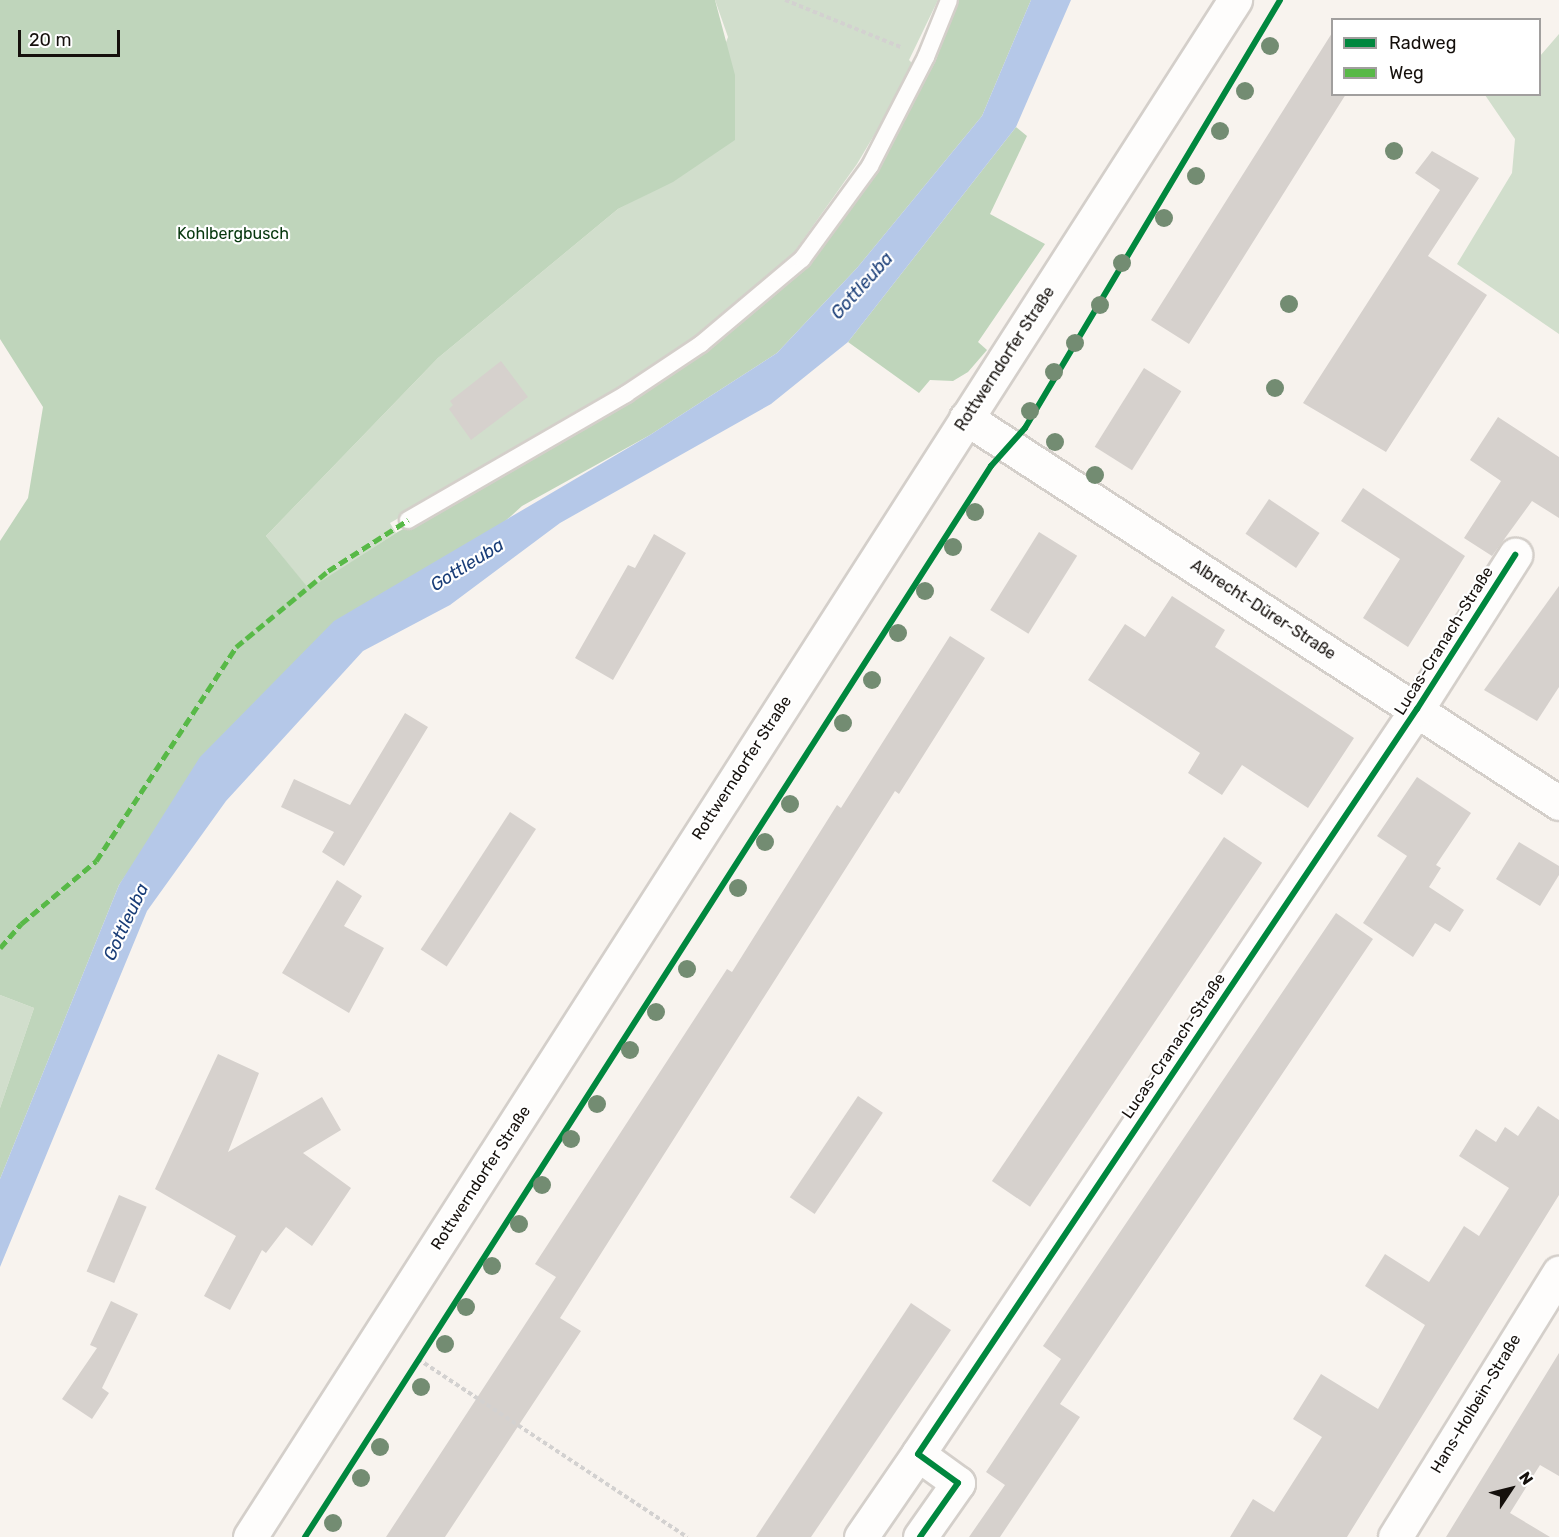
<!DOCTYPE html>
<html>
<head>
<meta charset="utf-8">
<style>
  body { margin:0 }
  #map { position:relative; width:1559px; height:1537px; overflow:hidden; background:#f8f3ee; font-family:Rubik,sans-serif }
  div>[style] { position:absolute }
  .green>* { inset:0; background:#d1decc }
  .forest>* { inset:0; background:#bfd5bb }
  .water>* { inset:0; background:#b5c8e8 }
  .building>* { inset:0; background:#d6d1cd; transform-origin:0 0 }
  .path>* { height:4px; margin-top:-2px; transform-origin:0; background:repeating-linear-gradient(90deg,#d3d1d0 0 4.5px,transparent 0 7.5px) }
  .roads { filter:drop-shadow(2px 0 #d4cfca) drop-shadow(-2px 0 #d4cfca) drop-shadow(0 2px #d4cfca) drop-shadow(0 -2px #d4cfca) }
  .service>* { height:16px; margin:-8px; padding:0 8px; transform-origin:8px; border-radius:8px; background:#fefdfc }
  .minor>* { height:33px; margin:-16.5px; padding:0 16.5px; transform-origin:16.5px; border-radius:16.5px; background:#fefdfc }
  .secondary>* { height:33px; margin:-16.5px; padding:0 16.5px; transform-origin:16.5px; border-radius:16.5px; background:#fefdfc }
  .quiet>* { height:4.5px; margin-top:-2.25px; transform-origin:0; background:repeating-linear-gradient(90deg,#58b947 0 9px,transparent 0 13.5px) }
  .cycleway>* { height:6px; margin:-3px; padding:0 3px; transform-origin:3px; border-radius:3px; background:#00873e }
  .trees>* { width:18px; height:18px; margin:-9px; border-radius:50%; background:#738c72 }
  span { translate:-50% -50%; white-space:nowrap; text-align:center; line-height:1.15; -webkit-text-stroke:4.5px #fff; paint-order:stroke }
  .park-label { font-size:16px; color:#06370d }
  .street-label { font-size:16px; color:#15100c }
  .water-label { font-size:18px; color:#193d77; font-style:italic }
  .legend { position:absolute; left:1331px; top:18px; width:210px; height:78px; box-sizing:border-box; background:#fff; border:2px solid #a19f9e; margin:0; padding:8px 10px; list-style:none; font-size:18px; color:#15100c }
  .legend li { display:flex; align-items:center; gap:12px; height:30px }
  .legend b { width:30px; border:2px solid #a19f9e }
  .north { position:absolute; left:1481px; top:1459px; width:60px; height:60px; -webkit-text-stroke:4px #fff; paint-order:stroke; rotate:55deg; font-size:16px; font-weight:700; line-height:24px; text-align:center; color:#15100c }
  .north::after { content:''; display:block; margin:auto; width:21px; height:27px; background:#15100c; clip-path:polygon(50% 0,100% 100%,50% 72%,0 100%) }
  .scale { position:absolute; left:18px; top:30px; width:102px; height:27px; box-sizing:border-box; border:3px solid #15100c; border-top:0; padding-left:8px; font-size:18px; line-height:21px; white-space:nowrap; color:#15100c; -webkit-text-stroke:4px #fff; paint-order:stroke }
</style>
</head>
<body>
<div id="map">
  <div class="green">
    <div style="clip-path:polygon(715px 0,938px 0,909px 60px,915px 66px,857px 164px,793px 254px,700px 335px,615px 394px,390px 523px,396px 533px,309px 590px,266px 536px,438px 358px,618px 209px,673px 181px,728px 37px)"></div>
    <div style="clip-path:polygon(1559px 34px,1559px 334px,1457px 264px,1512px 173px,1515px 139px,1485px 95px,1540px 94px,1540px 56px)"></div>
    <div style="clip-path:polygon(0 995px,34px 1008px,0 1108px)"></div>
  </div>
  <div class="forest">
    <div style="clip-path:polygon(0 0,715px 0,735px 75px,735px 140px,673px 182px,618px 209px,438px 358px,266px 536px,309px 589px,396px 533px,628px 403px,707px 347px,809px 261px,877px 170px,935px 62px,959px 0,1031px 0,982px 116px,857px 268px,777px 353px,650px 435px,522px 506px,146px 846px,119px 885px,0 1179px,0 1108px,34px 1008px,0 995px,0 541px,28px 498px,43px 407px,0 339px)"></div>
    <div style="clip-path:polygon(1016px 127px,1027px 136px,990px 214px,1045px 244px,978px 342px,987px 350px,968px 372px,953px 381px,930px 380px,919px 393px,848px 342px)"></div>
  </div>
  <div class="water">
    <div style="clip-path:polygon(1031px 0,1071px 0,1016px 127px,848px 342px,771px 404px,560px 523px,450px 605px,363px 651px,226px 801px,147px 911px,0 1267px,0 1179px,119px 885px,200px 757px,334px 621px,650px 435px,777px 353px,857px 268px,982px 116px)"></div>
  </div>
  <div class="building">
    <div style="clip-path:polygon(1332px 33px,1332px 94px,1346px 94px,1189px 344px,1151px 320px)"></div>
    <div style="clip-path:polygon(1432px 151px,1479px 178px,1428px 256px,1487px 295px,1386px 452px,1303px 403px,1440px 190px,1415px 173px)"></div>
    <div style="clip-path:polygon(501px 361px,528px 397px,471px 440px,449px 409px,453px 405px,450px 401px)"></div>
    <div style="left:1144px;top:368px;width:44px;height:93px;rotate:32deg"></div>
    <div style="clip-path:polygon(1498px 417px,1559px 457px,1559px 518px,1532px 501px,1492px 556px,1464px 538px,1501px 481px,1470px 460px)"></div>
    <div style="clip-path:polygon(1363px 488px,1465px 556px,1408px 647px,1363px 618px,1400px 559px,1341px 521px)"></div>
    <div style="left:1269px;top:499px;width:61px;height:42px;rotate:34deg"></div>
    <div style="left:1039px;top:532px;width:45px;height:92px;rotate:32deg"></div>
    <div style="clip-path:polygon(654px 534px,686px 553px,613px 680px,575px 658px,628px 565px,635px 568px)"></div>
    <div style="clip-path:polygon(1559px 586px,1559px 687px,1537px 721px,1484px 690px)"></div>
    <div style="clip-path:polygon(1172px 596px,1225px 630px,1215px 647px,1354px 738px,1308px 808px,1242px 765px,1222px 795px,1188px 773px,1200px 753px,1088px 680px,1125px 624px,1145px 637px)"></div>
    <div style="clip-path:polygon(950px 636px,985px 658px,899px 794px,895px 791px,560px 1318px,581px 1331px,445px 1537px,386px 1537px,556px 1277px,535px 1264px,727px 969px,732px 972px,837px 805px,841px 808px)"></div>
    <div style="clip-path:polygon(405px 713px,428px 727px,344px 866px,322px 852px,334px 832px,281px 807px,294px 779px,350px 805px)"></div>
    <div style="clip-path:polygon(1417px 777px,1471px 813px,1436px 865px,1441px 868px,1429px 887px,1464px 910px,1450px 932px,1435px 923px,1413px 957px,1363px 923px,1407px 856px,1377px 836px)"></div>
    <div style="left:510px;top:812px;width:31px;height:164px;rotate:33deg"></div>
    <div style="left:1224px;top:837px;width:46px;height:415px;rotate:34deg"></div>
    <div style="clip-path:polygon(1519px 842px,1559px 866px,1559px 875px,1540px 906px,1496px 879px)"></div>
    <div style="clip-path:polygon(337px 880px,362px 896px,344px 926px,384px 948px,349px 1013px,282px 973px)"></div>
    <div style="clip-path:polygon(1336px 913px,1373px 939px,1060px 1404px,1080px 1417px,1000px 1537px,969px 1537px,1005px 1485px,986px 1472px,1061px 1359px,1043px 1346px)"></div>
    <div style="clip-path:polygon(218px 1054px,259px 1073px,228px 1152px,322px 1097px,341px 1130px,303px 1153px,351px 1188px,312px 1246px,286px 1227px,266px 1253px,262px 1250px,230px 1310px,204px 1296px,236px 1236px,155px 1189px)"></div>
    <div style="left:858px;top:1096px;width:30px;height:122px;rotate:34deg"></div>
    <div style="clip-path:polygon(1538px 1106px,1559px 1120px,1559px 1195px,1347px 1537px,1230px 1537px,1253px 1499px,1274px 1512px,1322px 1437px,1293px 1419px,1321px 1374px,1378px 1409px,1425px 1325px,1365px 1286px,1385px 1254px,1429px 1282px,1464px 1226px,1479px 1236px,1509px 1188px,1459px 1156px,1476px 1129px,1496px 1142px,1505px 1127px,1518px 1136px)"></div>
    <div style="left:119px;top:1195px;width:30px;height:83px;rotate:23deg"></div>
    <div style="clip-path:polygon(111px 1301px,138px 1314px,102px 1388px,109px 1393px,92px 1419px,62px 1399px,97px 1348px,90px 1345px)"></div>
    <div style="clip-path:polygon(911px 1303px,951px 1330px,811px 1537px,756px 1537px)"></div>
    <div style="clip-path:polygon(1559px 1353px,1559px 1476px,1540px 1465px,1510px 1513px,1550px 1537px,1446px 1537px)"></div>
  </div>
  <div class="path">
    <div style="left:785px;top:0;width:127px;rotate:22.1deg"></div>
    <div style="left:418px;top:1359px;width:323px;rotate:33.5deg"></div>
  </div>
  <div class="roads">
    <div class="service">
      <div style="left:408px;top:520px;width:252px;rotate:-30deg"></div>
      <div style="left:626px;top:394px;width:90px;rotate:-33.7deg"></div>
      <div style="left:701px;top:344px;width:132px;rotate:-40.1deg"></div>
      <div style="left:802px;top:259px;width:115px;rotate:-53.8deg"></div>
      <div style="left:870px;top:166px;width:123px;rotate:-62.8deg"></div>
      <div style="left:926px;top:57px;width:61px;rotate:-68deg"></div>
    </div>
    <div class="minor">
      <div style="left:966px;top:418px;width:707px;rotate:32.99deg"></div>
      <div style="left:861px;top:1537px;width:101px;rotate:-55.5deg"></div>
      <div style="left:920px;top:1537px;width:66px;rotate:-54.9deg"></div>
      <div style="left:958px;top:1483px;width:49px;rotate:-144.1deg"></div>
      <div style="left:918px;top:1454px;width:897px;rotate:-56.19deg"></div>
      <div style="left:1417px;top:709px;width:183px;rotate:-57.5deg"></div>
      <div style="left:1395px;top:1537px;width:311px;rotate:-58.2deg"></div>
    </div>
    <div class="secondary">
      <div style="left:250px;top:1537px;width:1826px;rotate:-57.35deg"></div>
    </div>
  </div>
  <div class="quiet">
    <div style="left:0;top:948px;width:32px;rotate:-49deg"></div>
    <div style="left:21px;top:924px;width:98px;rotate:-40deg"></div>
    <div style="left:96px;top:861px;width:256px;rotate:-56.8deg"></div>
    <div style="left:236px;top:647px;width:119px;rotate:-39.6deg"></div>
    <div style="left:328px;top:571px;width:95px;rotate:-32.5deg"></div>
  </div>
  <div class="cycleway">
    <div style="left:305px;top:1537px;width:1272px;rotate:-57.36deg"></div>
    <div style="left:991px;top:466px;width:51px;rotate:-48.2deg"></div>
    <div style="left:1025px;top:428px;width:498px;rotate:-59.2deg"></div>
    <div style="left:920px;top:1537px;width:66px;rotate:-54.9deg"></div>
    <div style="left:958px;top:1483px;width:49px;rotate:-144.1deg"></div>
    <div style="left:918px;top:1454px;width:897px;rotate:-56.19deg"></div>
    <div style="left:1417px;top:709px;width:183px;rotate:-57.5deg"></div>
  </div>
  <div class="trees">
    <div style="left:1270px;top:46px"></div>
    <div style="left:1245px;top:91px"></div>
    <div style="left:1220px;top:131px"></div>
    <div style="left:1394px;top:151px"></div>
    <div style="left:1196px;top:176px"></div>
    <div style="left:1164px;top:218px"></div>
    <div style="left:1122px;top:263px"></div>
    <div style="left:1289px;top:304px"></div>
    <div style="left:1100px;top:305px"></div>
    <div style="left:1075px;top:343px"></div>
    <div style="left:1054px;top:372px"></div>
    <div style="left:1275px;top:388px"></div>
    <div style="left:1030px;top:411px"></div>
    <div style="left:1055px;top:442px"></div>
    <div style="left:1095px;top:475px"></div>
    <div style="left:975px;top:512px"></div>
    <div style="left:953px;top:547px"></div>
    <div style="left:925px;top:591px"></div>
    <div style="left:898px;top:633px"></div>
    <div style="left:872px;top:680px"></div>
    <div style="left:843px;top:723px"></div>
    <div style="left:790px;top:804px"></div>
    <div style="left:765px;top:842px"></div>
    <div style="left:738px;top:888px"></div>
    <div style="left:687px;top:969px"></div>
    <div style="left:656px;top:1012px"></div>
    <div style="left:630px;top:1050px"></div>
    <div style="left:597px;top:1104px"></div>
    <div style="left:571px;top:1139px"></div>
    <div style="left:542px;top:1185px"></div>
    <div style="left:519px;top:1224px"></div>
    <div style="left:492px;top:1266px"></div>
    <div style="left:466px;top:1307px"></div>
    <div style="left:445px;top:1344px"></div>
    <div style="left:421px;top:1387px"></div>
    <div style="left:380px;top:1447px"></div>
    <div style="left:361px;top:1478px"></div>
    <div style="left:333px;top:1523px"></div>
  </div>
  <div class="park-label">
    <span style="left:233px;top:234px">Kohlbergbusch</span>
  </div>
  <div class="street-label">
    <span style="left:1005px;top:359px;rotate:-57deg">Rottwerndorfer Straße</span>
    <span style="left:1263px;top:610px;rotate:33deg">Albrecht-Dürer-Straße</span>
    <span style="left:1444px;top:641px;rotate:-58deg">Lucas-Cranach-Straße</span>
    <span style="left:742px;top:768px;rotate:-57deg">Rottwerndorfer Straße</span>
    <span style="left:1174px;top:1046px;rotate:-56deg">Lucas-Cranach-Straße</span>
    <span style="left:481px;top:1178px;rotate:-57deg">Rottwerndorfer Straße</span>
    <span style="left:1476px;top:1404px;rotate:-59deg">Hans-Holbein-Straße</span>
  </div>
  <div class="water-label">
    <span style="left:862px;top:286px;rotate:-48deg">Gottleuba</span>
    <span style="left:467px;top:565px;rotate:-32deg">Gottleuba</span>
    <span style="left:126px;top:922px;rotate:-65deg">Gottleuba</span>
  </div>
  <ul class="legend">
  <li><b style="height:8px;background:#00873e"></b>Radweg</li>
  <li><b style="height:8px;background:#58b947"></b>Weg</li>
  </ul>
  <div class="north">N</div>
  <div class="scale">20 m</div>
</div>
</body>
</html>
